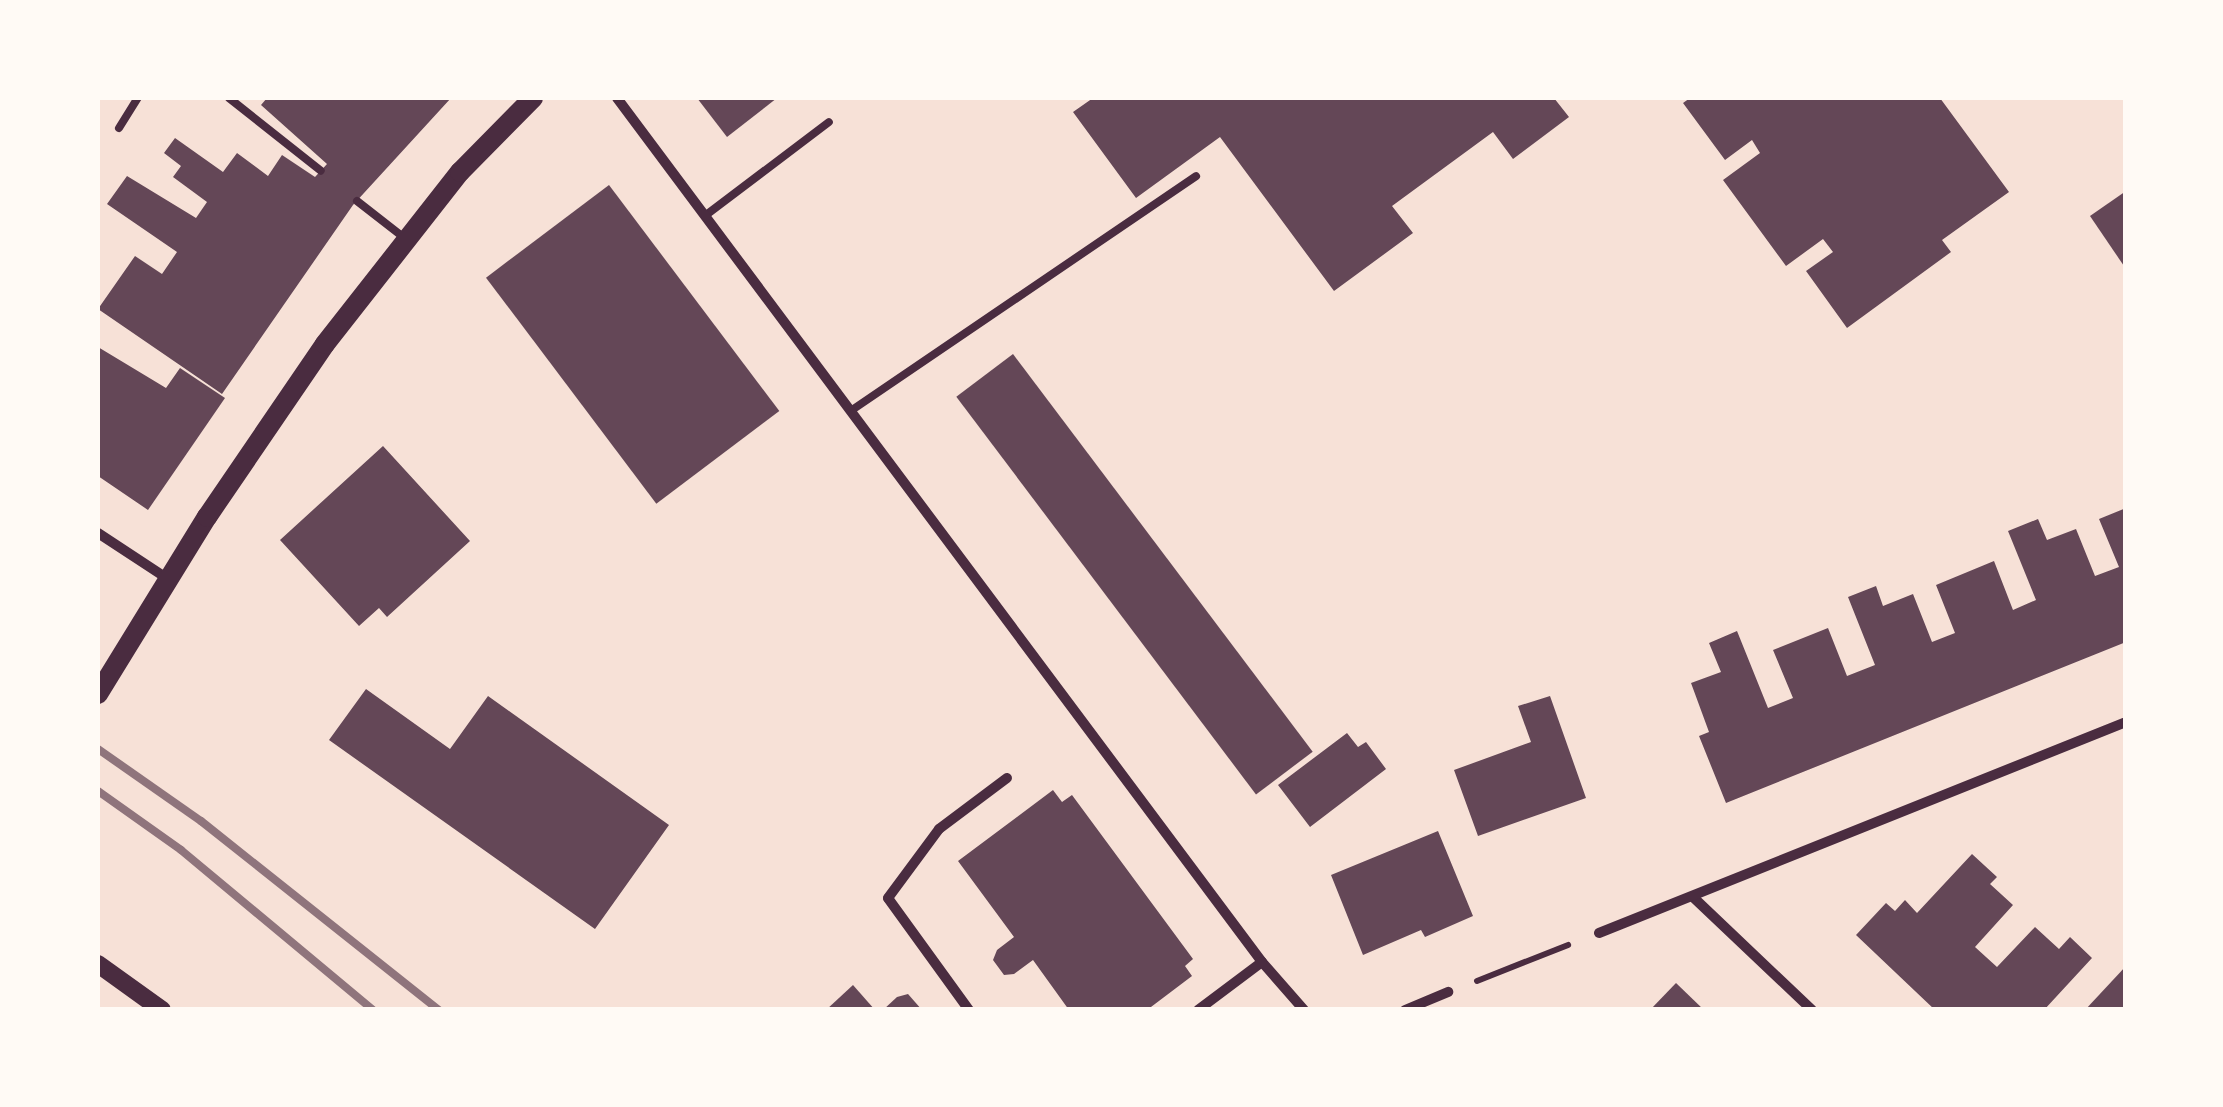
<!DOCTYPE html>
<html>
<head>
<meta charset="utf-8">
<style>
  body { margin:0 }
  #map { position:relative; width:2223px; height:1107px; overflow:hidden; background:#f7e1d7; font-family:"IBM Plex Sans",sans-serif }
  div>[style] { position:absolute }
  .building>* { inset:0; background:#644757; transform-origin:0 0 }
  .path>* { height:6px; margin:-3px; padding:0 3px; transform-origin:3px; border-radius:3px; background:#4a2c40 }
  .service>* { height:8px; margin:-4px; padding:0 4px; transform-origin:4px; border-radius:4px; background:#4a2c40 }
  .minor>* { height:10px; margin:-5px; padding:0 5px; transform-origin:5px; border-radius:5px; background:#4a2c40 }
  .tertiary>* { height:18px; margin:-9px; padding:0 9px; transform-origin:9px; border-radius:9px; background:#4a2c40 }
  .secondary>* { height:20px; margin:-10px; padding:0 10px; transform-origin:10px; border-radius:10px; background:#4a2c40 }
  .rail>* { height:8px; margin:-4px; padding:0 4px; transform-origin:4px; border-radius:4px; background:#8f747c }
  span { translate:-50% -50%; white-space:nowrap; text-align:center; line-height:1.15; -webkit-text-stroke:10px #fffaf5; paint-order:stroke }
  .frame { position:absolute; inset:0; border:100px solid #fffaf5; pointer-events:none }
</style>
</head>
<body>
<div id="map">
  <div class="building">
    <div style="clip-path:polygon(267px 98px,451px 98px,353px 205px,222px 394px,98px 309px,135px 256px,162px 274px,177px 252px,107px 204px,127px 176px,196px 218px,207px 202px,173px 177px,181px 166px,164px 153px,175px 138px,223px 172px,237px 153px,268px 176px,282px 155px,315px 177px,327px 164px,261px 105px)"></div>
    <div style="clip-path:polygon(697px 98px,777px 98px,727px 137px)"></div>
    <div style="clip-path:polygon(1093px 98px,1554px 98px,1569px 117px,1513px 159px,1493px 132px,1392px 206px,1413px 233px,1334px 291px,1220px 137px,1136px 198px,1073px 112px)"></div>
    <div style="clip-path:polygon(1690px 98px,1940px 98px,2009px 192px,1942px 240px,1951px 252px,1847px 328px,1806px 271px,1833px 252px,1823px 239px,1786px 266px,1723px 180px,1760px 153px,1752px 140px,1725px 160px,1683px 103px)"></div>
    <div style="left:609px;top:185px;width:283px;height:154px;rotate:53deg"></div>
    <div style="clip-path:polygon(2126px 191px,2126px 269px,2090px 216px)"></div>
    <div style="clip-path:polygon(98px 347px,166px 388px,180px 368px,225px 398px,148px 510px,98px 476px)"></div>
    <div style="left:1013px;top:354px;width:498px;height:71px;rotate:53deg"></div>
    <div style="clip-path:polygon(383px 446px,470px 541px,387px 617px,379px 608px,359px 626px,280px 540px)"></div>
    <div style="clip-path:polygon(2126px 508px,2126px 642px,1726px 803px,1699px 736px,1709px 732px,1691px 683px,1721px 672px,1709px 643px,1737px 631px,1768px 708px,1793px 698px,1773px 650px,1828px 628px,1847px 676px,1875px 665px,1848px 597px,1876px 586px,1883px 606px,1913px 594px,1932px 642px,1955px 633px,1936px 585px,1994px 561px,2013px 610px,2036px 600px,2008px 531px,2038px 519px,2047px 540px,2076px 529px,2095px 576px,2119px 567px,2099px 519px)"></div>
    <div style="clip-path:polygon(366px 689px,450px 749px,488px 696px,669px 825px,595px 929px,329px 740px)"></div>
    <div style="clip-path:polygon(1550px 696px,1586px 798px,1478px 836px,1454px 770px,1531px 742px,1518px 706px)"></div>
    <div style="clip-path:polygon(1347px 733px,1358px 747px,1366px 742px,1386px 769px,1310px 827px,1278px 785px)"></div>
    <div style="clip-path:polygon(1053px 790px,1062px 802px,1072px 795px,1193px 959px,1185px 966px,1192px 976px,1147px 1010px,1069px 1010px,1033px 960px,1014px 974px,1004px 975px,993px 960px,997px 950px,1014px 937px,958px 861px)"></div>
    <div style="clip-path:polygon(1438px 831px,1473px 916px,1425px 937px,1421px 930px,1363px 955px,1331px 875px)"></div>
    <div style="clip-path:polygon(1972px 854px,1997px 877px,1990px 884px,2013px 905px,1975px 947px,1997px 967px,2035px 927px,2059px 949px,2070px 937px,2092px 958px,2044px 1010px,1935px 1010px,1856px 935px,1886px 903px,1895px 911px,1905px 900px,1917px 913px)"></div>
    <div style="clip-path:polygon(2126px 966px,2126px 1010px,2085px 1010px)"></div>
    <div style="clip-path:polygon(1676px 983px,1704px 1010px,1650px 1010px)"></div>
    <div style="clip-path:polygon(853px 985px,875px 1010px,826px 1010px)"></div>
    <div style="clip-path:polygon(908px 994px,922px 1010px,883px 1010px,897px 997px)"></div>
  </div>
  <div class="path">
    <div style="left:1477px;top:981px;width:98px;rotate:-21.6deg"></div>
  </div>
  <div class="service">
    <div style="left:229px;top:98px;width:117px;rotate:38.4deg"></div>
    <div style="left:119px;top:128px;width:36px;rotate:-58deg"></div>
    <div style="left:357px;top:201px;width:58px;rotate:38deg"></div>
    <div style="left:706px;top:215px;width:154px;rotate:-37.1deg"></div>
    <div style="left:852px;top:410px;width:416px;rotate:-34.2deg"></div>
  </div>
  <div class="minor">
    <div style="left:617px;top:98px;width:1078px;rotate:53.26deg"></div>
    <div style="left:1262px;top:962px;width:64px;rotate:48.8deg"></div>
    <div style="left:98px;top:533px;width:84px;rotate:33.3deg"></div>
    <div style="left:1693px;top:897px;width:164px;rotate:43.5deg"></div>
    <div style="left:1599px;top:933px;width:568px;rotate:-21.82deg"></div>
    <div style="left:969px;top:1010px;width:138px;rotate:-125.9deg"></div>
    <div style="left:888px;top:898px;width:86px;rotate:-53.5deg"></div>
    <div style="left:939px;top:829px;width:85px;rotate:-36.9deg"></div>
    <div style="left:1198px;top:1010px;width:80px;rotate:-36.9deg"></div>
    <div style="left:1405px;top:1010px;width:47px;rotate:-22.7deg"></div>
  </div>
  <div class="tertiary">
    <div style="left:98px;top:964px;width:79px;rotate:35.7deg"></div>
  </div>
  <div class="secondary">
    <div style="left:98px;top:694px;width:208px;rotate:-58.4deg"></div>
    <div style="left:207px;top:517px;width:209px;rotate:-55.7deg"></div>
    <div style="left:325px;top:344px;width:219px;rotate:-51.9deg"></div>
    <div style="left:460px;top:172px;width:104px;rotate:-45.4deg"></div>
  </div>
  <div class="rail">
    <div style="left:98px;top:749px;width:126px;rotate:35deg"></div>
    <div style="left:201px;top:821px;width:304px;rotate:38.5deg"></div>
    <div style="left:98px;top:791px;width:102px;rotate:35.4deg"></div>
    <div style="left:181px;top:850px;width:250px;rotate:39.8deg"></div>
  </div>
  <div class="frame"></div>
</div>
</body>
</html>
